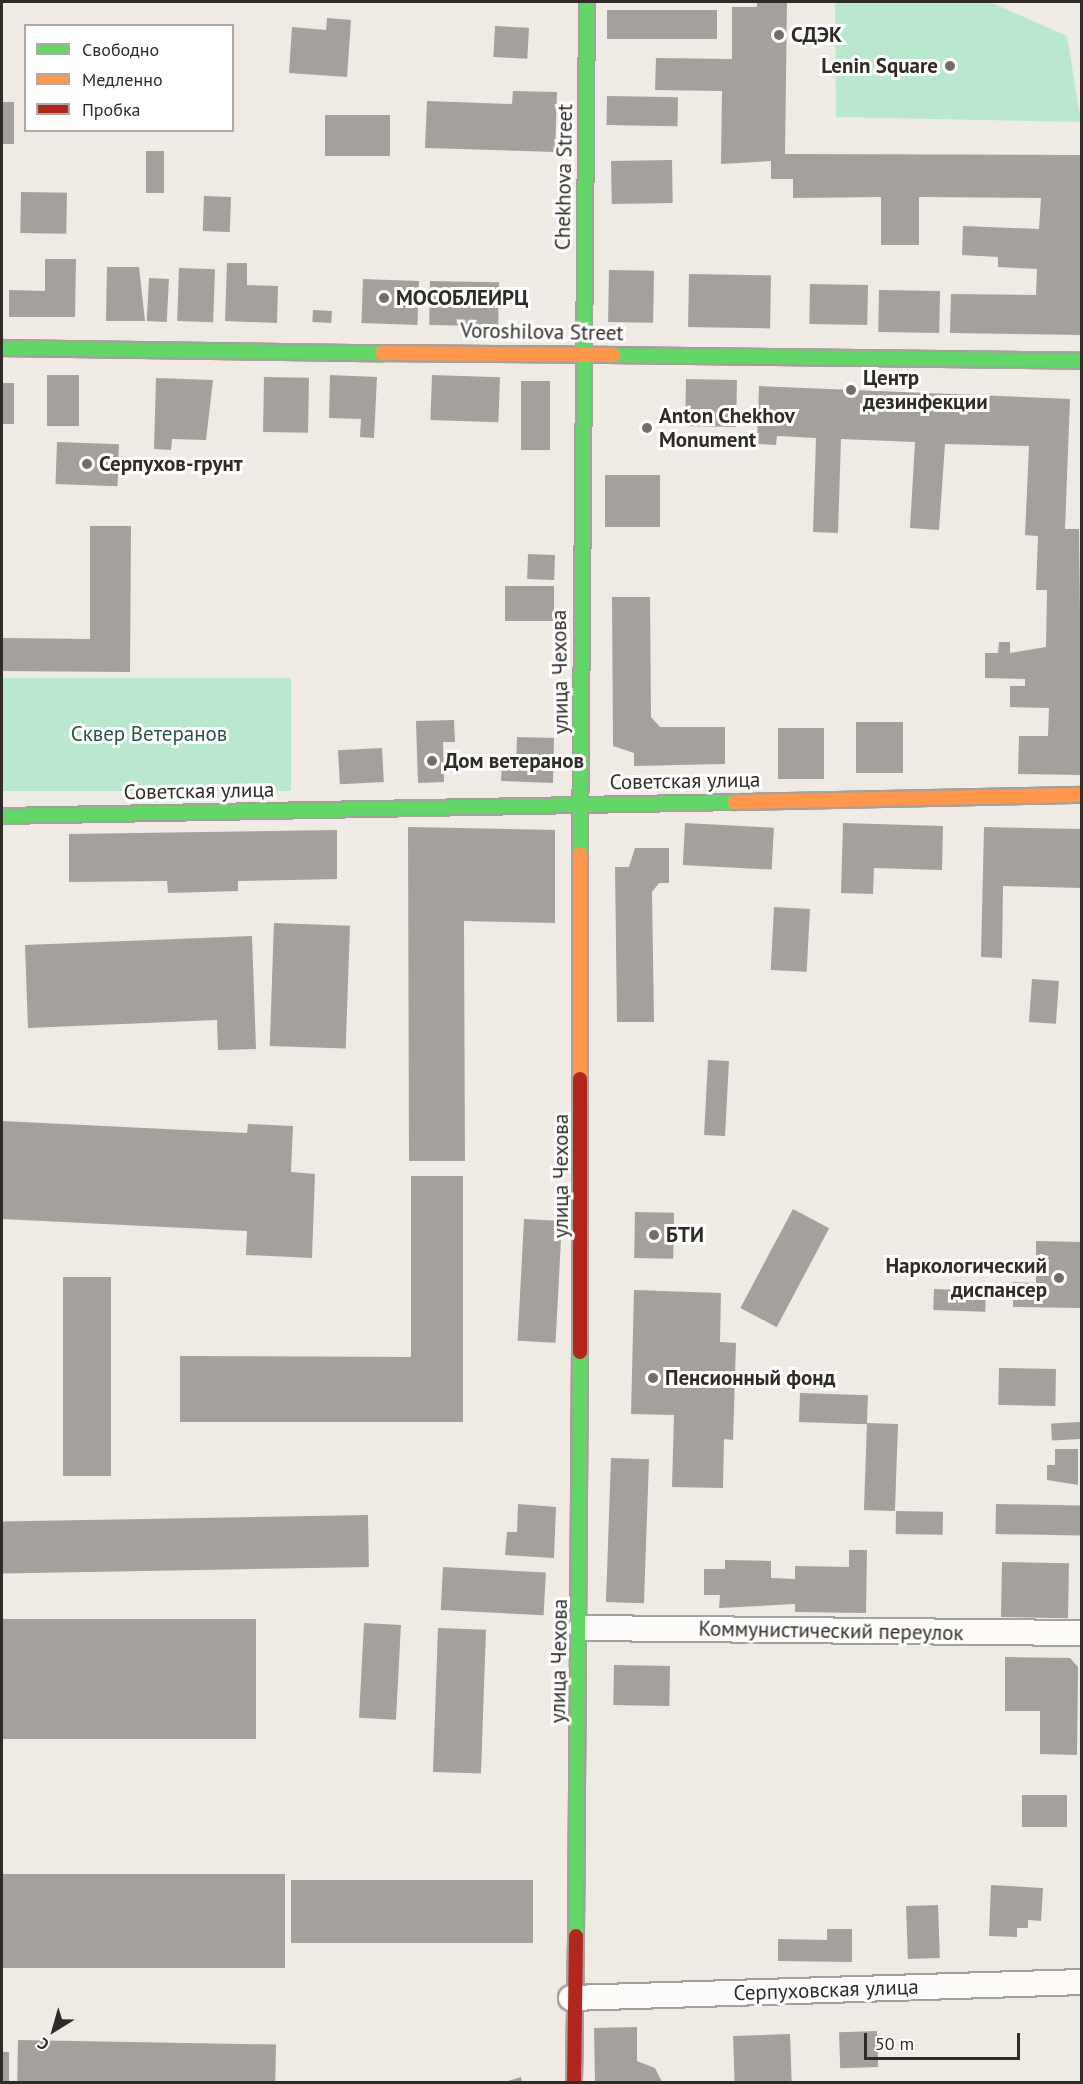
<!DOCTYPE html>
<html>
<head>
<meta charset="utf-8">
<style>
  body { margin:0 }
  #map { position:relative; width:1083px; height:2084px; overflow:hidden; background:#f0eae4; font-family:"PT Sans",sans-serif }
  div>[style] { position:absolute }
  .green>* { inset:0; background:#bae8cf; transform-origin:0 0 }
  .building>* { inset:0; background:#a4a09b; transform-origin:0 0 }
  .roads { filter:drop-shadow(2px 0 #a4a09b) drop-shadow(-2px 0 #a4a09b) drop-shadow(0 2px #a4a09b) drop-shadow(0 -2px #a4a09b) }
  .street>* { height:24px; margin:-12px; padding:0 12px; transform-origin:12px; border-radius:12px; background:#fdfcfb }
  .fast>* { height:14px; margin:-7px; padding:0 7px; transform-origin:7px; border-radius:7px; background:#63d668 }
  .slow>* { height:14px; margin:-7px; padding:0 7px; transform-origin:7px; border-radius:7px; background:#ff974d }
  .jam>* { height:14px; margin:-7px; padding:0 7px; transform-origin:7px; border-radius:7px; background:#b3261e }
  .dots>* { width:16px; height:16px; translate:-50% -50%; box-sizing:border-box; border:3px solid #fff; border-radius:50% }
  span { translate:-50% -50%; white-space:nowrap; text-align:center; line-height:1.15; -webkit-text-stroke:6px #fff; paint-order:stroke }
  .poi-label { font-size:21px; color:#2f2b26; font-weight:700 }
  .left { translate:0 -50%; text-align:left }
  .right { translate:-100% -50%; text-align:right }
  .street-label { font-size:21px; color:#2f2b26 }
  .park-label { font-size:21px; color:#295642 }
  .frame { position:absolute; inset:0; border:3px solid #2f2b26; pointer-events:none }
  .legend { position:absolute; left:24px; top:24px; width:210px; height:108px; box-sizing:border-box; background:#fff; border:2px solid #acaaa8; margin:0; padding:8px 10px; list-style:none; font-size:18px; color:#2f2b26 }
  .legend li { display:flex; align-items:center; gap:12px; height:30px }
  .legend b { width:30px; border:2px solid #acaaa8 }
  .north { position:absolute; left:24px; top:2000px; width:60px; height:60px; -webkit-text-stroke:4px #fff; paint-order:stroke; rotate:217deg; font-size:16px; font-weight:700; line-height:24px; text-align:center; color:#2f2b26 }
  .north::after { content:''; display:block; margin:auto; width:21px; height:27px; background:#2f2b26; clip-path:polygon(50% 0,100% 100%,50% 72%,0 100%) }
  .scale { position:absolute; left:864px; top:2033px; width:156px; height:27px; box-sizing:border-box; border:3px solid #2f2b26; border-top:0; padding-left:8px; font-size:18px; line-height:21px; white-space:nowrap; color:#2f2b26; -webkit-text-stroke:4px #fff; paint-order:stroke }
</style>
</head>
<body>
<div id="map">
  <div class="green">
    <div style="clip-path:polygon(835px 2px,990px 2px,1067px 36px,1081px 122px,836px 117px)"></div>
    <div style="left:2px;top:678px;width:289px;height:113px"></div>
  </div>
  <div class="building">
    <div style="clip-path:polygon(757px 2px,787px 2px,785px 154px,1082px 155px,1082px 335px,950px 333px,951px 294px,1036px 295px,1037px 269px,998px 267px,998px 257px,962px 255px,963px 226px,1039px 229px,1041px 198px,919px 197px,919px 245px,881px 245px,881px 197px,793px 198px,793px 179px,771px 179px,771px 161px,721px 164px,722px 91px,655px 90px,656px 58px,732px 59px,732px 7px,757px 7px)"></div>
    <div style="left:717px;top:10px;width:29px;height:110px;rotate:90deg"></div>
    <div style="clip-path:polygon(327px 18px,351px 20px,347px 77px,289px 73px,292px 27px,326px 30px)"></div>
    <div style="left:495px;top:26px;width:34px;height:31px;rotate:3deg"></div>
    <div style="clip-path:polygon(513px 91px,557px 92px,555px 152px,425px 148px,427px 101px,512px 104px)"></div>
    <div style="left:607px;top:96px;width:71px;height:29px;rotate:1deg"></div>
    <div style="left:2px;top:102px;width:12px;height:42px"></div>
    <div style="left:325px;top:115px;width:65px;height:41px"></div>
    <div style="left:146px;top:151px;width:18px;height:42px"></div>
    <div style="left:672px;top:160px;width:43px;height:61px;rotate:89deg"></div>
    <div style="left:21px;top:192px;width:46px;height:41px;rotate:1deg"></div>
    <div style="left:204px;top:196px;width:27px;height:35px;rotate:2deg"></div>
    <div style="clip-path:polygon(45px 259px,76px 259px,75px 317px,9px 317px,9px 290px,45px 291px)"></div>
    <div style="clip-path:polygon(227px 263px,247px 263px,247px 285px,278px 286px,277px 323px,225px 321px)"></div>
    <div style="clip-path:polygon(107px 267px,139px 267px,145px 321px,106px 321px)"></div>
    <div style="left:179px;top:268px;width:36px;height:53px;rotate:2deg"></div>
    <div style="left:609px;top:270px;width:45px;height:52px;rotate:1deg"></div>
    <div style="left:689px;top:274px;width:82px;height:53px;rotate:1deg"></div>
    <div style="left:149px;top:278px;width:20px;height:43px;rotate:3deg"></div>
    <div style="left:363px;top:279px;width:56px;height:44px;rotate:2deg"></div>
    <div style="left:430px;top:281px;width:69px;height:44px;rotate:1deg"></div>
    <div style="left:810px;top:284px;width:58px;height:40px;rotate:1deg"></div>
    <div style="left:879px;top:290px;width:61px;height:42px;rotate:1deg"></div>
    <div style="left:313px;top:310px;width:19px;height:12px;rotate:3deg"></div>
    <div style="left:47px;top:375px;width:32px;height:51px"></div>
    <div style="clip-path:polygon(330px 375px,377px 377px,374px 438px,360px 437px,361px 419px,329px 418px)"></div>
    <div style="left:432px;top:375px;width:68px;height:45px;rotate:2deg"></div>
    <div style="left:264px;top:377px;width:45px;height:55px;rotate:1deg"></div>
    <div style="clip-path:polygon(156px 378px,213px 380px,206px 440px,172px 439px,171px 450px,154px 449px)"></div>
    <div style="left:686px;top:379px;width:51px;height:47px;rotate:1deg"></div>
    <div style="left:521px;top:381px;width:29px;height:69px"></div>
    <div style="left:2px;top:383px;width:12px;height:41px"></div>
    <div style="clip-path:polygon(759px 386px,1070px 399px,1065px 529px,1079px 529px,1082px 775px,1018px 774px,1019px 736px,1048px 736px,1049px 708px,1010px 707px,1010px 686px,1025px 686px,1025px 679px,985px 678px,985px 653px,998px 653px,999px 642px,1010px 642px,1010px 653px,1046px 647px,1047px 590px,1036px 590px,1038px 536px,1025px 535px,1029px 446px,945px 444px,939px 530px,910px 528px,915px 442px,841px 439px,838px 533px,813px 532px,816px 438px,777px 436px,776px 445px,757px 444px)"></div>
    <div style="left:57px;top:442px;width:62px;height:42px;rotate:2deg"></div>
    <div style="left:605px;top:475px;width:55px;height:52px"></div>
    <div style="clip-path:polygon(90px 526px,131px 526px,130px 672px,2px 671px,2px 638px,90px 639px)"></div>
    <div style="left:528px;top:554px;width:27px;height:25px;rotate:2deg"></div>
    <div style="left:505px;top:586px;width:49px;height:35px"></div>
    <div style="clip-path:polygon(612px 597px,650px 597px,651px 717px,660px 727px,725px 727px,725px 764px,634px 766px,634px 753px,613px 746px)"></div>
    <div style="clip-path:polygon(454px 720px,455px 742px,443px 742px,444px 782px,418px 783px,416px 721px)"></div>
    <div style="left:856px;top:722px;width:47px;height:51px"></div>
    <div style="left:778px;top:728px;width:46px;height:51px"></div>
    <div style="clip-path:polygon(517px 737px,554px 738px,553px 783px,501px 781px,502px 765px,516px 765px)"></div>
    <div style="left:382px;top:748px;width:34px;height:44px;rotate:87deg"></div>
    <div style="left:685px;top:823px;width:89px;height:42px;rotate:3deg"></div>
    <div style="clip-path:polygon(843px 823px,943px 826px,942px 870px,874px 868px,873px 894px,841px 893px)"></div>
    <div style="clip-path:polygon(408px 827px,555px 830px,555px 923px,464px 921px,465px 1161px,409px 1161px)"></div>
    <div style="clip-path:polygon(984px 827px,1082px 829px,1082px 888px,1003px 886px,1002px 958px,981px 957px)"></div>
    <div style="clip-path:polygon(337px 830px,337px 879px,238px 881px,238px 891px,168px 893px,167px 881px,69px 882px,69px 834px)"></div>
    <div style="clip-path:polygon(635px 848px,669px 848px,669px 883px,659px 883px,652px 892px,654px 1022px,617px 1022px,615px 867px,629px 867px)"></div>
    <div style="left:774px;top:907px;width:36px;height:63px;rotate:3deg"></div>
    <div style="left:274px;top:923px;width:76px;height:123px;rotate:2deg"></div>
    <div style="clip-path:polygon(252px 936px,256px 1049px,218px 1050px,217px 1020px,28px 1028px,25px 945px)"></div>
    <div style="left:1032px;top:979px;width:27px;height:43px;rotate:4deg"></div>
    <div style="left:708px;top:1060px;width:21px;height:75px;rotate:3deg"></div>
    <div style="clip-path:polygon(2px 1121px,247px 1133px,248px 1124px,293px 1126px,291px 1172px,315px 1174px,312px 1258px,246px 1255px,247px 1231px,2px 1219px)"></div>
    <div style="clip-path:polygon(411px 1176px,463px 1176px,463px 1422px,180px 1422px,180px 1356px,411px 1357px)"></div>
    <div style="left:793px;top:1209px;width:41px;height:112px;rotate:28deg"></div>
    <div style="left:635px;top:1212px;width:39px;height:46px;rotate:1deg"></div>
    <div style="left:524px;top:1219px;width:38px;height:122px;rotate:3deg"></div>
    <div style="clip-path:polygon(1036px 1241px,1082px 1242px,1081px 1308px,1013px 1307px,1013px 1282px,1036px 1283px)"></div>
    <div style="left:63px;top:1277px;width:48px;height:199px"></div>
    <div style="left:934px;top:1289px;width:52px;height:21px;rotate:2deg"></div>
    <div style="clip-path:polygon(634px 1290px,721px 1293px,720px 1342px,736px 1343px,733px 1440px,724px 1439px,723px 1488px,672px 1487px,674px 1415px,631px 1414px)"></div>
    <div style="left:999px;top:1368px;width:57px;height:37px;rotate:1deg"></div>
    <div style="left:800px;top:1393px;width:68px;height:29px;rotate:2deg"></div>
    <div style="left:1080px;top:1422px;width:17px;height:29px;rotate:87deg"></div>
    <div style="left:867px;top:1423px;width:31px;height:87px;rotate:2deg"></div>
    <div style="clip-path:polygon(1055px 1449px,1078px 1449px,1078px 1485px,1047px 1480px,1047px 1465px,1055px 1465px)"></div>
    <div style="left:611px;top:1458px;width:38px;height:144px;rotate:2deg"></div>
    <div style="clip-path:polygon(518px 1504px,556px 1507px,554px 1558px,505px 1555px,507px 1532px,517px 1532px)"></div>
    <div style="left:996px;top:1504px;width:85px;height:30px;rotate:1deg"></div>
    <div style="left:896px;top:1511px;width:47px;height:23px;rotate:1deg"></div>
    <div style="left:368px;top:1515px;width:52px;height:366px;rotate:89deg"></div>
    <div style="clip-path:polygon(849px 1550px,867px 1550px,866px 1613px,795px 1612px,795px 1604px,719px 1608px,720px 1595px,704px 1595px,704px 1569px,725px 1569px,725px 1560px,771px 1561px,771px 1578px,795px 1579px,795px 1566px,849px 1567px)"></div>
    <div style="left:1002px;top:1562px;width:67px;height:55px;rotate:1deg"></div>
    <div style="left:443px;top:1567px;width:103px;height:43px;rotate:3deg"></div>
    <div style="left:256px;top:1619px;width:120px;height:254px;rotate:90deg"></div>
    <div style="left:364px;top:1623px;width:37px;height:95px;rotate:3deg"></div>
    <div style="left:438px;top:1628px;width:48px;height:144px;rotate:2deg"></div>
    <div style="clip-path:polygon(1005px 1657px,1070px 1658px,1078px 1667px,1077px 1755px,1040px 1754px,1040px 1711px,1005px 1711px)"></div>
    <div style="left:614px;top:1665px;width:56px;height:40px;rotate:1deg"></div>
    <div style="left:1022px;top:1795px;width:45px;height:32px"></div>
    <div style="left:2px;top:1874px;width:283px;height:94px"></div>
    <div style="left:291px;top:1880px;width:242px;height:63px"></div>
    <div style="clip-path:polygon(991px 1885px,1043px 1888px,1041px 1921px,1028px 1920px,1028px 1928px,1017px 1928px,1017px 1937px,989px 1936px)"></div>
    <div style="left:938px;top:1905px;width:53px;height:32px;rotate:88deg"></div>
    <div style="clip-path:polygon(827px 1929px,852px 1929px,852px 1962px,778px 1961px,778px 1939px,827px 1940px)"></div>
    <div style="clip-path:polygon(637px 2027px,637px 2061px,655px 2068px,662px 2082px,595px 2082px,594px 2028px)"></div>
    <div style="left:877px;top:2031px;width:36px;height:38px;rotate:88deg"></div>
    <div style="left:790px;top:2034px;width:48px;height:57px;rotate:88deg"></div>
    <div style="left:18px;top:2040px;width:258px;height:42px;rotate:1deg"></div>
    <div style="left:2px;top:2052px;width:7px;height:30px"></div>
    <div style="clip-path:polygon(521px 2077px,522px 2082px,505px 2082px)"></div>
  </div>
  <div class="roads">
    <div class="street">
      <div style="left:581px;top:1628px;width:501px;rotate:0.57deg"></div>
      <div style="left:571px;top:1998px;width:511px;rotate:-1.79deg"></div>
    </div>
    <div class="fast">
      <div style="left:2px;top:348px;width:380px;rotate:0.8deg"></div>
      <div style="left:613px;top:355px;width:469px;rotate:0.7deg"></div>
      <div style="left:2px;top:816px;width:733px;rotate:-1.09deg"></div>
      <div style="left:580px;top:854px;width:852px;rotate:-89.53deg"></div>
      <div style="left:576px;top:1936px;width:584px;rotate:-89.61deg"></div>
    </div>
    <div class="slow">
      <div style="left:382px;top:353px;width:231px;rotate:0.5deg"></div>
      <div style="left:735px;top:802px;width:347px;rotate:-1.2deg"></div>
      <div style="left:580px;top:854px;width:225px;rotate:90deg"></div>
    </div>
    <div class="jam">
      <div style="left:580px;top:1079px;width:273px;rotate:90deg"></div>
      <div style="left:574px;top:2082px;width:146px;rotate:-89.2deg"></div>
    </div>
  </div>
  <div class="dots">
    <div style="left:779px;top:35px;background:#736e68"></div>
    <div style="left:950px;top:66px;background:#736e68"></div>
    <div style="left:384px;top:298px;background:#736e68"></div>
    <div style="left:851px;top:390px;background:#736e68"></div>
    <div style="left:647px;top:428px;background:#736e68"></div>
    <div style="left:87px;top:464px;background:#736e68"></div>
    <div style="left:432px;top:761px;background:#736e68"></div>
    <div style="left:654px;top:1235px;background:#736e68"></div>
    <div style="left:1059px;top:1278px;background:#736e68"></div>
    <div style="left:653px;top:1378px;background:#736e68"></div>
  </div>
  <div class="poi-label">
    <span class="left" style="left:791px;top:35px">СДЭК</span>
    <span class="right" style="left:938px;top:66px">Lenin Square</span>
    <span class="left" style="left:396px;top:298px">МОСОБЛЕИРЦ</span>
    <span class="left" style="left:863px;top:390px">Центр<br>дезинфекции</span>
    <span class="left" style="left:659px;top:428px">Anton Chekhov<br>Monument</span>
    <span class="left" style="left:99px;top:464px">Серпухов-грунт</span>
    <span class="left" style="left:444px;top:761px">Дом ветеранов</span>
    <span class="left" style="left:666px;top:1235px">БТИ</span>
    <span class="right" style="left:1047px;top:1278px">Наркологический<br>диспансер</span>
    <span class="left" style="left:665px;top:1378px">Пенсионный фонд</span>
  </div>
  <div class="street-label">
    <span style="left:564px;top:177px;rotate:-89deg">Chekhova Street</span>
    <span style="left:542px;top:332px;rotate:1deg">Voroshilova Street</span>
    <span style="left:560px;top:672px;rotate:-91deg">улица Чехова</span>
    <span style="left:685px;top:781px;rotate:-1deg">Советская улица</span>
    <span style="left:199px;top:791px;rotate:-1deg">Советская улица</span>
    <span style="left:561px;top:1176px;rotate:-90deg">улица Чехова</span>
    <span style="left:831px;top:1631px;rotate:1deg">Коммунистический переулок</span>
    <span style="left:559px;top:1661px;rotate:-89deg">улица Чехова</span>
    <span style="left:826px;top:1990px;rotate:-2deg">Серпуховская улица</span>
  </div>
  <div class="park-label">
    <span style="left:149px;top:734px">Сквер Ветеранов</span>
  </div>
  <div class="frame"></div>
  <ul class="legend">
  <li><b style="height:8px;background:#63d668"></b>Свободно</li>
  <li><b style="height:8px;background:#ff974d"></b>Медленно</li>
  <li><b style="height:8px;background:#b3261e"></b>Пробка</li>
  </ul>
  <div class="north">С</div>
  <div class="scale">50 m</div>
</div>
</body>
</html>
